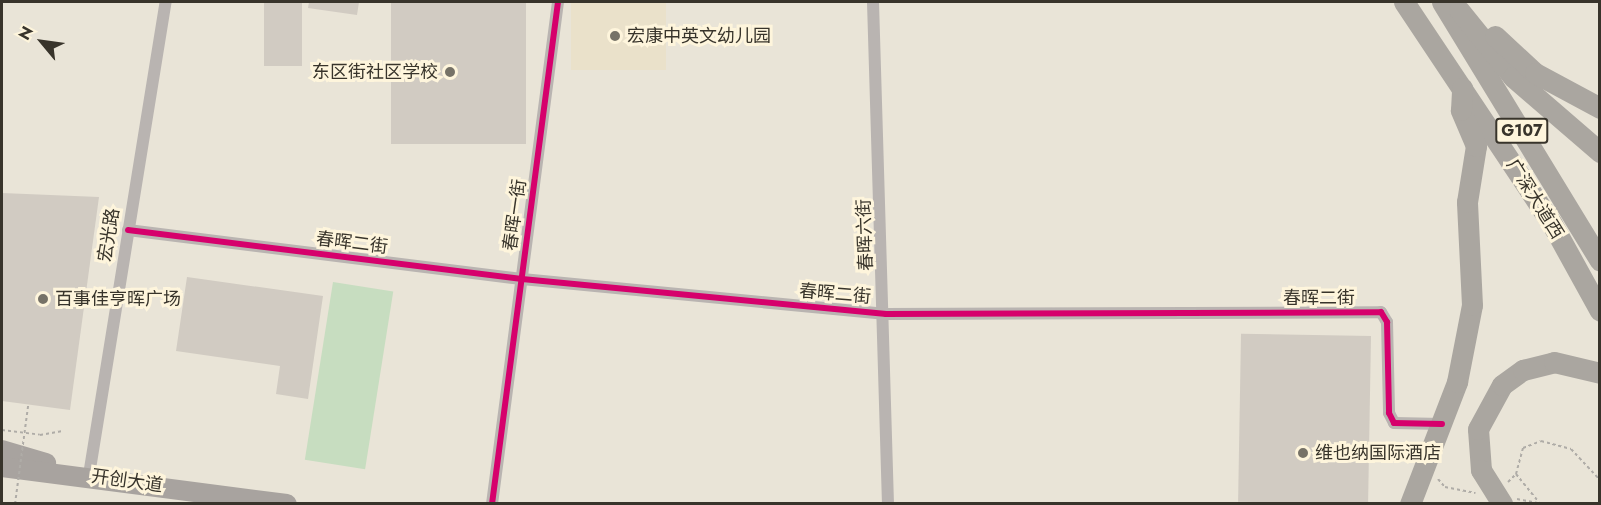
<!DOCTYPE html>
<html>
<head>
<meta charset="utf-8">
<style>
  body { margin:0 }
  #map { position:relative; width:1601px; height:505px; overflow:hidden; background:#e9e4d7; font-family:Jost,"Noto Sans SC",sans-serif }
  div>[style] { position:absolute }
  .built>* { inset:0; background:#eae1ca; transform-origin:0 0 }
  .green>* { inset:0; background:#c7ddc0; transform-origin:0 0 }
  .building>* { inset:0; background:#d1cbc2; transform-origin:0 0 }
  .path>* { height:2px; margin-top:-1px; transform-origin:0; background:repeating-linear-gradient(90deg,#afaca7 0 3px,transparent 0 6px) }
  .minor>* { height:12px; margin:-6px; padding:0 6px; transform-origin:6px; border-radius:6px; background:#b9b4b1 }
  .primary>* { height:20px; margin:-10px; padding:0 10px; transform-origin:10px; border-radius:10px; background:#a8a39f }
  .trunk>* { height:21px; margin:-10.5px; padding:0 10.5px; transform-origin:10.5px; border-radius:10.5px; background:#aaa6a0 }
  .path-bridge>* { height:2px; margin-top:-1px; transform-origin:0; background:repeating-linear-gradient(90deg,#afaca7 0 3px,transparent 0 6px) }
  .trunk-bridge>* { height:21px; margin:-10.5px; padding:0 10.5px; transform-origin:10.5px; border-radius:10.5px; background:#aaa6a0 }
  .cycleway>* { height:6px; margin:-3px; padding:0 3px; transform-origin:3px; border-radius:3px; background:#d6006c }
  .dots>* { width:16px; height:16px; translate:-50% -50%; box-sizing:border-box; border:3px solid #fef5dc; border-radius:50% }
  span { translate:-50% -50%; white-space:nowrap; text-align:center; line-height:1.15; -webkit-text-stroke:6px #fef5dc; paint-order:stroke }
  .shield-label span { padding:2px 4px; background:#fef5dc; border:2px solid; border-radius:4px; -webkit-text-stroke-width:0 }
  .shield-label { font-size:16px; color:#38342b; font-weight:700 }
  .poi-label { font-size:18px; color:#38342b }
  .left { translate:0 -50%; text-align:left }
  .right { translate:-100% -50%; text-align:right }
  .street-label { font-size:18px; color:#38342b }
  .frame { position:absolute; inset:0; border:3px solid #38342b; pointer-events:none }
  .north { position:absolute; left:12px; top:12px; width:60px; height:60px; -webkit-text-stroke:4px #fef5dc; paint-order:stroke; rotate:299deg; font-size:16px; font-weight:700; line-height:24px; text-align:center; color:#38342b }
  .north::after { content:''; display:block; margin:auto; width:21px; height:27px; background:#38342b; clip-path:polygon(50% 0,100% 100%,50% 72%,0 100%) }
</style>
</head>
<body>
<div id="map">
  <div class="built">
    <div style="left:571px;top:2px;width:95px;height:68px"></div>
  </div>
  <div class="green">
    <div style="left:333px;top:282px;width:61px;height:180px;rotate:9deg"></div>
  </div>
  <div class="building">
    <div style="left:264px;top:2px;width:38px;height:64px"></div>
    <div style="clip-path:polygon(309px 2px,359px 2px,357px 15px,308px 8px)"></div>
    <div style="left:391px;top:2px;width:135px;height:142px"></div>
    <div style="clip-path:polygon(2px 193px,99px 197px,70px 410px,2px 401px)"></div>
    <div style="clip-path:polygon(187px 277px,323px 296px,308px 399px,276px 394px,280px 366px,176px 351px)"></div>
    <div style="left:1371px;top:336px;width:168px;height:130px;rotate:91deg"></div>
  </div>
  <div class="path">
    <div style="left:2px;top:430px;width:38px;rotate:7deg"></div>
    <div style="left:40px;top:435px;width:23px;rotate:-10deg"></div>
    <div style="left:1600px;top:456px;width:8px;rotate:90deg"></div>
    <div style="left:1516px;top:474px;width:36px;rotate:51deg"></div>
    <div style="left:1438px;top:479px;width:11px;rotate:49deg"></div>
    <div style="left:1445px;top:487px;width:31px;rotate:11deg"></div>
    <div style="left:1508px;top:482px;width:11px;rotate:-45deg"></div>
    <div style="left:1516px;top:474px;width:27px;rotate:-75deg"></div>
    <div style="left:1523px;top:448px;width:19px;rotate:-21deg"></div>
    <div style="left:1541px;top:441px;width:31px;rotate:15deg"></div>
    <div style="left:1571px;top:449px;width:42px;rotate:46.9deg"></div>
    <div style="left:1517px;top:499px;width:26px;rotate:11deg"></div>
  </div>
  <div class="minor">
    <div style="left:873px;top:2px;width:502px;rotate:88.29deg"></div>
    <div style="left:128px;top:230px;width:397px;rotate:7.1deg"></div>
    <div style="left:522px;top:279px;width:366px;rotate:5.5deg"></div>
    <div style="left:886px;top:314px;width:495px;rotate:-0.2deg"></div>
    <div style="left:1381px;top:312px;width:12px;rotate:59deg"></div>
    <div style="left:1387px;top:322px;width:91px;rotate:88.7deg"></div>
    <div style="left:1389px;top:413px;width:11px;rotate:63deg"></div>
    <div style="left:1394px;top:423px;width:48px;rotate:1.2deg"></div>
    <div style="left:89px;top:475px;width:479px;rotate:-80.8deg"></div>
    <div style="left:492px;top:504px;width:506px;rotate:-82.51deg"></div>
  </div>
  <div class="primary">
    <div style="left:2px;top:450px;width:46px;rotate:16.5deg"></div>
    <div style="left:2px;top:467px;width:287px;rotate:7.4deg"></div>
  </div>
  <div class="trunk">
    <div style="left:1404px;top:2px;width:267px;rotate:56.3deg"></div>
    <div style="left:1552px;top:224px;width:99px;rotate:61.1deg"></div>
    <div style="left:1442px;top:2px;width:303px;rotate:58.6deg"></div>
    <div style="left:1459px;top:10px;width:86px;rotate:51.1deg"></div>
    <div style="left:1513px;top:77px;width:115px;rotate:40.8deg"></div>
    <div style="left:1495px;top:36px;width:54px;rotate:42.8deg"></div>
    <div style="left:1535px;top:73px;width:74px;rotate:28.3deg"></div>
    <div style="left:1481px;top:470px;width:41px;rotate:-94.2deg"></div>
    <div style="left:1478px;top:429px;width:50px;rotate:-61.4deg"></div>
    <div style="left:1502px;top:385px;width:26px;rotate:-36deg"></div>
    <div style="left:1523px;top:370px;width:32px;rotate:-14deg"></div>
    <div style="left:1554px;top:362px;width:47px;rotate:13.4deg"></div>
    <div style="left:1410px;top:504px;width:131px;rotate:-68.9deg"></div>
    <div style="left:1457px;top:382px;width:78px;rotate:-79deg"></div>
    <div style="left:1472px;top:305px;width:103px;rotate:-92.8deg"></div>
    <div style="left:1467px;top:202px;width:57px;rotate:-80.9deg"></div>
    <div style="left:1476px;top:146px;width:39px;rotate:-113deg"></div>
    <div style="left:1461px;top:110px;width:22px;rotate:-87deg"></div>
  </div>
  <div class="path-bridge">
    <div style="left:15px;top:504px;width:99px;rotate:-82.4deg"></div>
  </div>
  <div class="trunk-bridge">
    <div style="left:1481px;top:470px;width:40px;rotate:58deg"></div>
  </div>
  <div class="cycleway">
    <div style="left:128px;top:230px;width:397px;rotate:7.1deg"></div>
    <div style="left:522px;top:279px;width:366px;rotate:5.5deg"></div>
    <div style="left:886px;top:314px;width:495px;rotate:-0.2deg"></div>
    <div style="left:1381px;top:312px;width:12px;rotate:59deg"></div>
    <div style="left:1387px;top:322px;width:91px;rotate:88.7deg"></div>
    <div style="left:1389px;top:413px;width:11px;rotate:63deg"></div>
    <div style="left:1394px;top:423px;width:48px;rotate:1.2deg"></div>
    <div style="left:492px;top:504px;width:506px;rotate:-82.51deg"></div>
  </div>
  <div class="dots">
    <div style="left:615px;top:36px;background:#767267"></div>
    <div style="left:450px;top:72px;background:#767267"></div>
    <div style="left:43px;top:299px;background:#767267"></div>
    <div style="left:1303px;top:453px;background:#767267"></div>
  </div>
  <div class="shield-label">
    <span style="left:1522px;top:131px">G107</span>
  </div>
  <div class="poi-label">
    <span class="left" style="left:627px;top:36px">宏康中英文幼儿园</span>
    <span class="right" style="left:438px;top:72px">东区街社区学校</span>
    <span class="left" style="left:55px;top:299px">百事佳亨晖广场</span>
    <span class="left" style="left:1315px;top:453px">维也纳国际酒店</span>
  </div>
  <div class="street-label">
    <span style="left:1535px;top:199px;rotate:58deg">广深大道西</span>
    <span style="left:515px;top:215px;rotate:-82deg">春晖一街</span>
    <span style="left:109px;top:235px;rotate:-81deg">宏光路</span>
    <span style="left:865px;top:235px;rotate:-92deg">春晖六街</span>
    <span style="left:352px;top:243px;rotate:7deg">春晖二街</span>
    <span style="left:835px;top:294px;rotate:5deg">春晖二街</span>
    <span style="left:1319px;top:298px">春晖二街</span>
    <span style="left:127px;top:481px;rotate:8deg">开创大道</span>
  </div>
  <div class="frame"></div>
  <div class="north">N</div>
</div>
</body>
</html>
